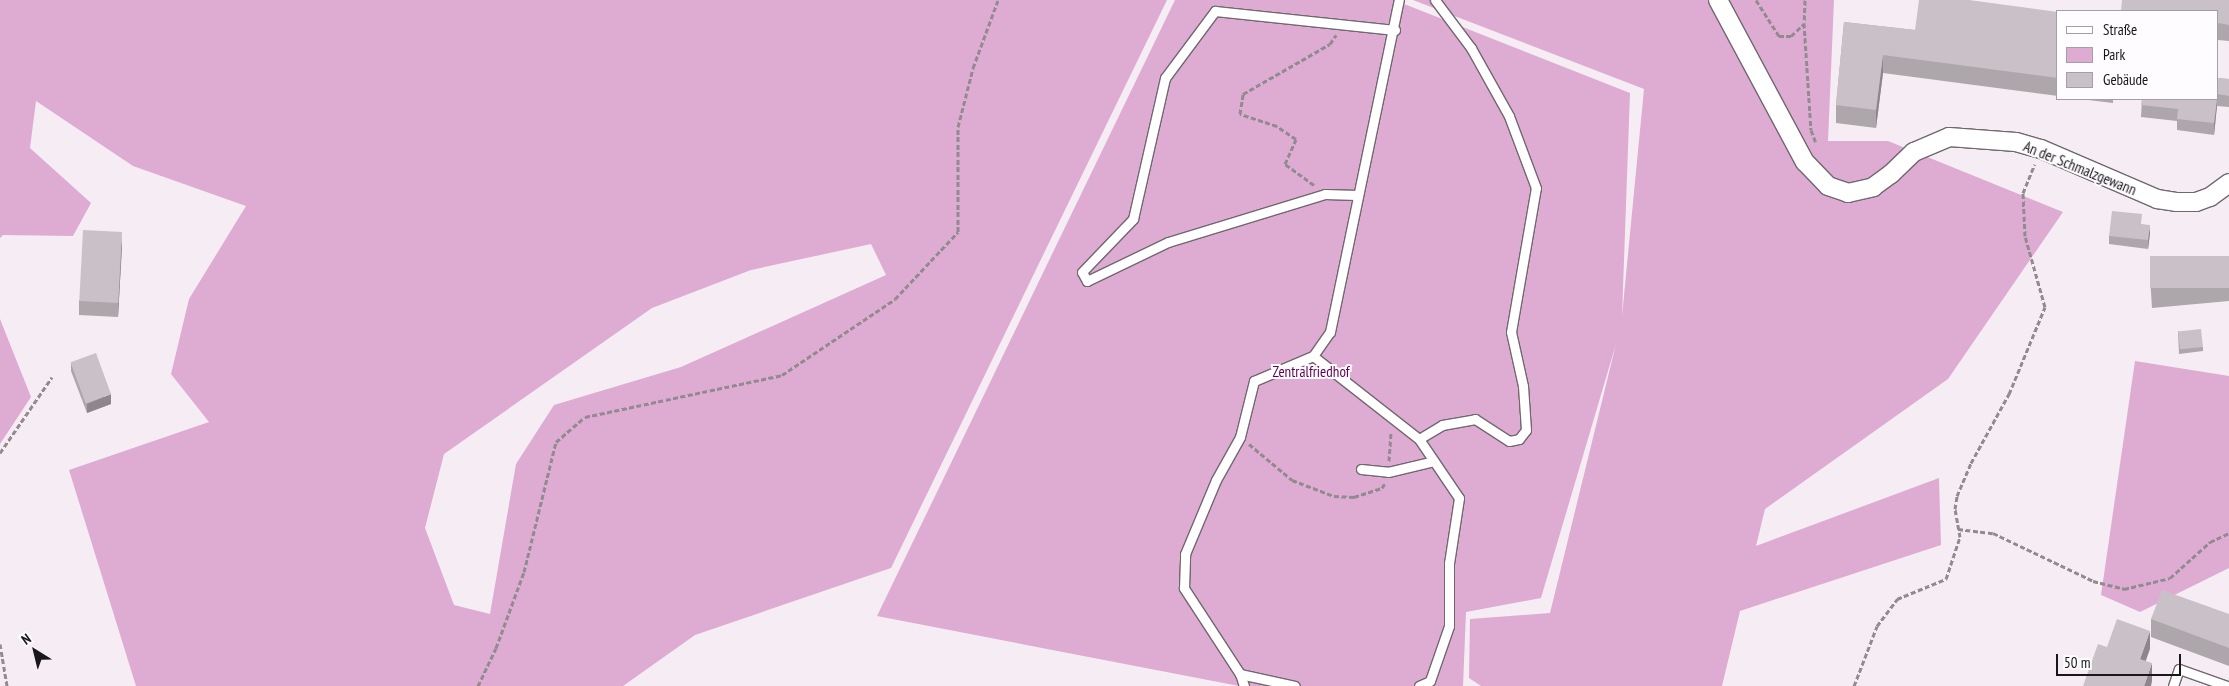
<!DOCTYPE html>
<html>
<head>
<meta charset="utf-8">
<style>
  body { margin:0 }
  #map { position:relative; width:2229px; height:686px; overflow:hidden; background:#f5edf3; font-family:"PT Sans Narrow",sans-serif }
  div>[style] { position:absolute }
  .green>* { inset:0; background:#deabd3 }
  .path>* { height:3px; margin-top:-1.5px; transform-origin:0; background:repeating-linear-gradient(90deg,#918b90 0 5px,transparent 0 7.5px) }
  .roads { filter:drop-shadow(1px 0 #70686e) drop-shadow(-1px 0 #70686e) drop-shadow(0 1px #70686e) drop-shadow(0 -1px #70686e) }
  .service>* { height:9px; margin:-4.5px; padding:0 4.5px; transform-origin:4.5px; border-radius:4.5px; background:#fff }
  .minor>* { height:18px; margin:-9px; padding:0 9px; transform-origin:9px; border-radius:9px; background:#fff }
  .wall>* { inset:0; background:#ada6ab }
  .shaded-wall>* { inset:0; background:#8d878b }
  .building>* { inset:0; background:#c9c1c7; transform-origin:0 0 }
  span { translate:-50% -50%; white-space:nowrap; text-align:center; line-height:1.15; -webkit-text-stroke:4px #fefcfe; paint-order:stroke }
  .street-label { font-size:15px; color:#191719 }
  .park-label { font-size:15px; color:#5f0055 }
  .legend { position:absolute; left:2056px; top:10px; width:162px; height:90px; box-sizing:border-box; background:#fefcfe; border:1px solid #a2a0a2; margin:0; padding:6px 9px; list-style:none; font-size:15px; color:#191719 }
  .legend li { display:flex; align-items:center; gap:10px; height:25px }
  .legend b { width:25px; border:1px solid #a2a0a2 }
  .north { position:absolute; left:10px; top:626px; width:50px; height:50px; -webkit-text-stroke:4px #fefcfe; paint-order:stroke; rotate:324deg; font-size:14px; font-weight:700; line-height:20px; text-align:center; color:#191719 }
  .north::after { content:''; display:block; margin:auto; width:18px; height:22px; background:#191719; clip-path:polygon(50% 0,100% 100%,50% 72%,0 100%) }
  .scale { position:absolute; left:2056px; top:654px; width:125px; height:22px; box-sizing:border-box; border:2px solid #191719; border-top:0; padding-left:6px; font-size:15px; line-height:18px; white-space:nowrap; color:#191719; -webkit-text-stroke:4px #fefcfe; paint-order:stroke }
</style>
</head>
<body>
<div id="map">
  <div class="green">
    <div style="clip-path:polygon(evenodd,0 0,1167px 0,891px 568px,695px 635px,623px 686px,136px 686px,69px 470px,209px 422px,171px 374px,189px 299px,246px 206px,133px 166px,36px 101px,30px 148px,91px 203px,73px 236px,3px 235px,0 238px,0 0,871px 244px,886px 275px,681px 367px,554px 405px,516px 464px,490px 614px,454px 605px,425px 528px,444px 454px,652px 308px,751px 270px,871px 244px)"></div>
    <div style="clip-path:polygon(1175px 0,1394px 0,1630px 93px,1622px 316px,1644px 89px,1413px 0,1834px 0,1828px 141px,1888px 141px,2063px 212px,1948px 379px,1765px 509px,1756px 546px,1939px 478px,1941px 545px,1740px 611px,1722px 686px,1481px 686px,1469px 678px,1470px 619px,1550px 613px,1616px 344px,1541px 598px,1466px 612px,1463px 686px,1239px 686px,877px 616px)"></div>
    <div style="clip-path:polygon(0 319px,31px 397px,0 444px)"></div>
    <div style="clip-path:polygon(2135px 361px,2229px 376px,2229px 568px,2140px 612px,2101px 595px)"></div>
  </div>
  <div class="path">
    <div style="left:1756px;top:0;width:43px;rotate:57.4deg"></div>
    <div style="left:1779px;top:36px;width:12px"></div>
    <div style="left:1791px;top:36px;width:18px;rotate:-43deg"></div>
    <div style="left:1805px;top:0;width:23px;rotate:92deg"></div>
    <div style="left:1804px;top:23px;width:107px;rotate:86.3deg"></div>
    <div style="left:1811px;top:130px;width:14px;rotate:69deg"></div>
    <div style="left:1314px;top:185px;width:36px;rotate:-144deg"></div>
    <div style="left:1285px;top:164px;width:27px;rotate:-66deg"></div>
    <div style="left:1296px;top:139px;width:23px;rotate:-146deg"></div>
    <div style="left:1277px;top:126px;width:39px;rotate:-162deg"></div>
    <div style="left:1240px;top:114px;width:20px;rotate:-81deg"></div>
    <div style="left:1243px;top:94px;width:100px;rotate:-29.9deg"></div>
    <div style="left:1330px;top:44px;width:11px;rotate:-56deg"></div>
    <div style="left:1249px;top:444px;width:56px;rotate:39.9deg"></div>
    <div style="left:1292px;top:480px;width:45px;rotate:20.9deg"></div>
    <div style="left:1334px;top:496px;width:20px;rotate:3deg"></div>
    <div style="left:1354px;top:497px;width:29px;rotate:-18deg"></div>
    <div style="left:1382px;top:488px;width:6px;rotate:-59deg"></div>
    <div style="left:0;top:453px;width:92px;rotate:-55.6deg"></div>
    <div style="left:1389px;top:461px;width:29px;rotate:-86deg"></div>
    <div style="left:1958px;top:529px;width:35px;rotate:7deg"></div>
    <div style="left:1993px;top:533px;width:111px;rotate:25.6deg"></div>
    <div style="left:2093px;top:581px;width:32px;rotate:14deg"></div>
    <div style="left:2124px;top:589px;width:47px;rotate:-13.4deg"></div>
    <div style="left:2170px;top:578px;width:54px;rotate:-42deg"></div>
    <div style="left:2210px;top:542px;width:21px;rotate:-25deg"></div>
    <div style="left:0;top:644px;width:43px;rotate:80.5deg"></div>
    <div style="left:478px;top:686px;width:42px;rotate:-64.7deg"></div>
    <div style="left:496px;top:648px;width:81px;rotate:-69.8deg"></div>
    <div style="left:524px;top:572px;width:134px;rotate:-76.2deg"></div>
    <div style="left:556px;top:442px;width:38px;rotate:-41deg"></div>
    <div style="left:585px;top:417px;width:201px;rotate:-12deg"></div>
    <div style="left:782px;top:375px;width:136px;rotate:-33.9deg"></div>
    <div style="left:895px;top:299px;width:92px;rotate:-46.8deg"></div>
    <div style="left:958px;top:232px;width:105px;rotate:-90deg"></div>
    <div style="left:958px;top:127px;width:61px;rotate:-75.7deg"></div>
    <div style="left:973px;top:68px;width:72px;rotate:-69.8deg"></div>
    <div style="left:1854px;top:686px;width:64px;rotate:-69deg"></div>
    <div style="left:1877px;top:626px;width:34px;rotate:-53deg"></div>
    <div style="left:1897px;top:599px;width:53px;rotate:-22.2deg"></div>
    <div style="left:1946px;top:579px;width:44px;rotate:-71.6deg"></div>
    <div style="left:1960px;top:537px;width:28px;rotate:-100deg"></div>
    <div style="left:1955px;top:509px;width:13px;rotate:-81deg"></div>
    <div style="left:1957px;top:496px;width:36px;rotate:-67deg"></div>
    <div style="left:1971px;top:463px;width:79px;rotate:-61.2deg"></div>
    <div style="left:2009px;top:394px;width:94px;rotate:-67.5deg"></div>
    <div style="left:2045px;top:307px;width:74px;rotate:-105.7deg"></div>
    <div style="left:2025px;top:236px;width:43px;rotate:-92.7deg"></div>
    <div style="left:2023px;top:193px;width:31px;rotate:-68deg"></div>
  </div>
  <div class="roads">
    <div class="service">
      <div style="left:1357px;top:195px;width:32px;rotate:-178deg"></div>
      <div style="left:1325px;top:194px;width:164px;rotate:163deg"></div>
      <div style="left:1168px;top:242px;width:90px;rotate:154.3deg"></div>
      <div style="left:1087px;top:281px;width:10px;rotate:-119deg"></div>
      <div style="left:1082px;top:272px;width:74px;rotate:-46.1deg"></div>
      <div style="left:1133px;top:219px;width:145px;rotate:-77.2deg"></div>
      <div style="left:1165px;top:78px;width:84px;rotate:-53.3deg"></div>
      <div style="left:1215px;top:11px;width:181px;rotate:6deg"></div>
      <div style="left:1313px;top:356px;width:135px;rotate:38.1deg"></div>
      <div style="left:1419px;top:439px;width:71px;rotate:55.9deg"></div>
      <div style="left:1459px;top:498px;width:66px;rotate:98.7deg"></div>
      <div style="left:1449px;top:563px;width:63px;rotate:90deg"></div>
      <div style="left:1449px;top:626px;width:58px;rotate:109.1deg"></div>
      <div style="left:1430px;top:681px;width:12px;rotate:156deg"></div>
      <div style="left:1419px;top:439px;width:27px;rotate:-31deg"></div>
      <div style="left:1442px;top:425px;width:34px;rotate:-10deg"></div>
      <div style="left:1475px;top:419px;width:40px;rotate:32.9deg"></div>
      <div style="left:1509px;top:441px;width:10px;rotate:-11deg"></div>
      <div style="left:1519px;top:439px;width:11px;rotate:-52deg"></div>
      <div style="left:1526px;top:430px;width:44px;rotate:-93.9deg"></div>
      <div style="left:1523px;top:386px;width:55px;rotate:-102.5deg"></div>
      <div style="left:1511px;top:332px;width:146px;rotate:-80.2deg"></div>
      <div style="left:1536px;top:188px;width:77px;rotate:-110.6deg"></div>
      <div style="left:1509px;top:116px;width:78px;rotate:-119.2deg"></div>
      <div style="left:1471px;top:48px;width:60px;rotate:-126.9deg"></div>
      <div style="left:1361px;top:469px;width:27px;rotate:6deg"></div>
      <div style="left:1388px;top:472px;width:47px;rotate:-13.4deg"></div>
      <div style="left:1240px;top:674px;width:56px;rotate:12.3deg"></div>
      <div style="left:1244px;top:686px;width:13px;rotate:-108deg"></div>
      <div style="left:1240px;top:674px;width:103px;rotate:-123.1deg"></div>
      <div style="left:1184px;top:588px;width:34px;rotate:-88deg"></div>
      <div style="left:1185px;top:554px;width:80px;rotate:-67.3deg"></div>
      <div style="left:1216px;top:480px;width:49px;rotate:-60.8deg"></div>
      <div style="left:1240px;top:437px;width:58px;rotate:-76deg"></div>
      <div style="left:1254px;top:381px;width:64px;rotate:-23deg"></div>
      <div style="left:1313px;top:356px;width:29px;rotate:-55deg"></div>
      <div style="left:1330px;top:332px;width:339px;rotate:-78.3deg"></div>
      <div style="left:2173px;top:686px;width:18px;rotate:-71deg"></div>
      <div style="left:2179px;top:669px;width:51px;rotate:19.5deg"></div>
    </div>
    <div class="minor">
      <div style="left:1718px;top:0;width:184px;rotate:61.8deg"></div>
      <div style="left:1805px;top:162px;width:33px;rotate:46deg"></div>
      <div style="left:1828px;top:186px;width:21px;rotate:19deg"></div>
      <div style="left:1848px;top:193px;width:26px;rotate:-13deg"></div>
      <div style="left:1873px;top:187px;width:22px;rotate:-36deg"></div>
      <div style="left:1891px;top:174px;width:32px;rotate:-44deg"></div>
      <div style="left:1914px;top:152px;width:38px;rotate:-23deg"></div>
      <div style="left:1949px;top:137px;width:67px;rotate:4.3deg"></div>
      <div style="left:2016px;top:142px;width:26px;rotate:16deg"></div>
      <div style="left:2041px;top:149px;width:126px;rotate:23.3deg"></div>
      <div style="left:2157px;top:199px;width:19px;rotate:9deg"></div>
      <div style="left:2176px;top:202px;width:20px"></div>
      <div style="left:2196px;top:202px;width:15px;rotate:-20deg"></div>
      <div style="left:2210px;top:197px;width:24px;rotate:-36deg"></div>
    </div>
  </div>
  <div class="wall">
    <div style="clip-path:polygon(2229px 0,2229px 41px,2218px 40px,2218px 11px)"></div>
    <div style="clip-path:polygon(2058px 12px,2058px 96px,1883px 73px,1876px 128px,1836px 123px,1836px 105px,1844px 22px,1915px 30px)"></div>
    <div style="clip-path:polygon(2218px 78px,2229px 79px,2229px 107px,2217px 106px,2214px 135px,2177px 130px,2177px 121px,2141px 117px,2142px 99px,2218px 99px)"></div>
    <div style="clip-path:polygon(2080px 99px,2113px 99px,2113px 103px)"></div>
    <div style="clip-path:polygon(2142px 224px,2150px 233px,2148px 249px,2109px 244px,2109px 236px)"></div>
    <div style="clip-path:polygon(122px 246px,118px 317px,79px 315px,79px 301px)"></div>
    <div style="clip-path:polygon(2229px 256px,2229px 301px,2152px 308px,2150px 276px,2150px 263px)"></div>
    <div style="clip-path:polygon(2178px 331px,2203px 347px,2203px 351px,2179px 354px)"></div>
    <div style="clip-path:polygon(71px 362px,111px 404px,87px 413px,71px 371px)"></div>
    <div style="clip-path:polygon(2229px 614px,2229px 666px,2151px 637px,2151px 619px)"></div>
  </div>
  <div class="shaded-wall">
    <div style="clip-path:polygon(1883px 55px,1883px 73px,1876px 128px,1876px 110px)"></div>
    <div style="clip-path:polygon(2217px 99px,2217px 106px,2214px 135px,2214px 123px)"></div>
    <div style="clip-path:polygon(2150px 225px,2150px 233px,2148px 249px,2148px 240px)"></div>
    <div style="clip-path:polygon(122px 232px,122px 246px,118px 317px,118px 303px)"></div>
    <div style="clip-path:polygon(111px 394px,111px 404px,87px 413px,87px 404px)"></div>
    <div style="clip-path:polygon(2150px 631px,2150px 649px,2140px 677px,2140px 659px)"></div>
    <div style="clip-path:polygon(2152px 663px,2152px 681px,2151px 686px,2144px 686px)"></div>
  </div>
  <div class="building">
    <div style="clip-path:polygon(1919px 0,1969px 0,2058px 12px,2058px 78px,1883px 55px,1876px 110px,1836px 105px,1844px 22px,1915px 30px)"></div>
    <div style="clip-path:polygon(2122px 0,2229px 0,2229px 25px,2218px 23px,2218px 11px,2121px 11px)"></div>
    <div style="clip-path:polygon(2218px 78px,2229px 79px,2229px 96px,2218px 94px)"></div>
    <div style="clip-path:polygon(2142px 99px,2217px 99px,2214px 123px,2177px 119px,2178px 109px,2141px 105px)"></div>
    <div style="clip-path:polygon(2112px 211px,2142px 214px,2141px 224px,2150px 225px,2148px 240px,2109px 236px)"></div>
    <div style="left:83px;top:230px;width:39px;height:71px;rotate:3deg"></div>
    <div style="left:2229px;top:256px;width:32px;height:79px;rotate:90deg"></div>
    <div style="left:2201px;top:329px;width:18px;height:23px;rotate:84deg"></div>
    <div style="left:96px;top:353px;width:44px;height:27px;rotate:70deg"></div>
    <div style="clip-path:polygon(2162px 590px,2229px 614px,2229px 648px,2151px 619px)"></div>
    <div style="clip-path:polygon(2117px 619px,2150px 631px,2140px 659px,2152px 663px,2144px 686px,2083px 686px,2098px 644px,2107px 647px)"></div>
  </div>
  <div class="street-label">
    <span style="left:2080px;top:168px;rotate:22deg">An der Schmalzgewann</span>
  </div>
  <div class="park-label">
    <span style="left:1311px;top:372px">Zentralfriedhof</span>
  </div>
  <ul class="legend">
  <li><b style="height:6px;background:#fff"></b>Straße</li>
  <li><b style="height:14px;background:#deabd3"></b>Park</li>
  <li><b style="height:14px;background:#c9c1c7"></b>Gebäude</li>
  </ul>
  <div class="north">N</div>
  <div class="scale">50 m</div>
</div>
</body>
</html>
